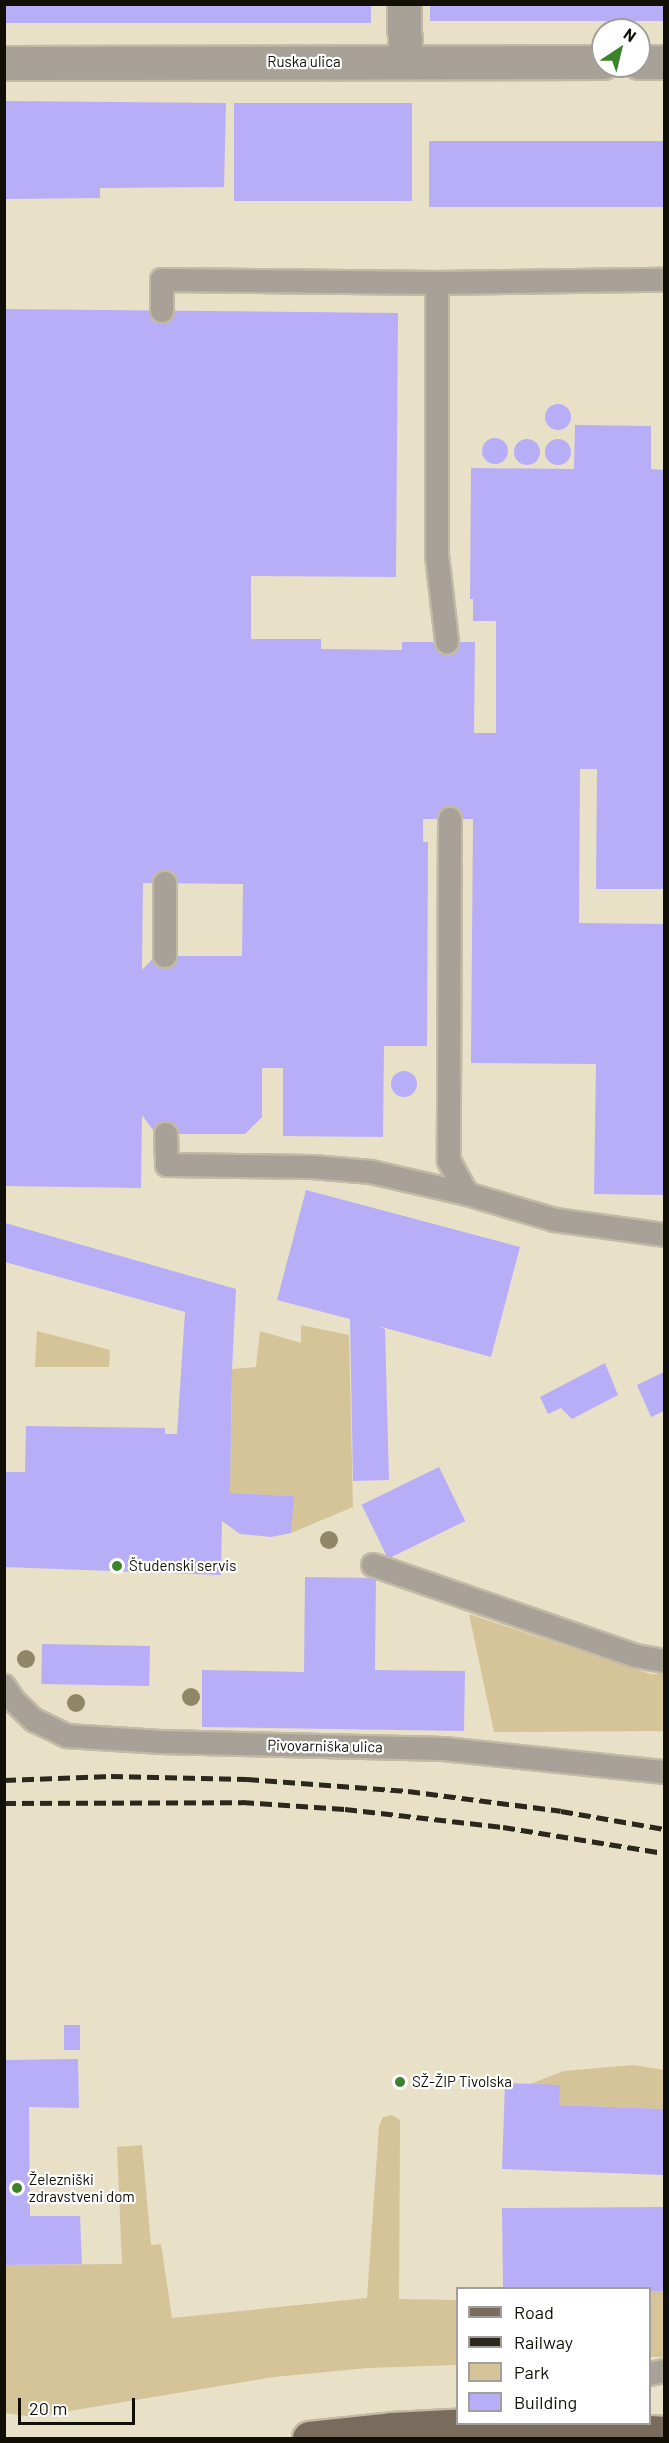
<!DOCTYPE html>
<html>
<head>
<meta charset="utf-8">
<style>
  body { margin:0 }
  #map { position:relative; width:669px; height:2443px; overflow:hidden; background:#e9e0c8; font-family:Barlow,sans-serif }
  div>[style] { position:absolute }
  .green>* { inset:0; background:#d4c497; transform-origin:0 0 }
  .building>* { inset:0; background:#b7aef7; transform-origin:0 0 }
  .round { border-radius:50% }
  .roads { filter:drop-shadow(2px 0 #c2baa5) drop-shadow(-2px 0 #c2baa5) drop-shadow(0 2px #c2baa5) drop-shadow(0 -2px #c2baa5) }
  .lane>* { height:22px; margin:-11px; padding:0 11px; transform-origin:11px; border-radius:11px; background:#a8a198 }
  .street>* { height:33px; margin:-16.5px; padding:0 16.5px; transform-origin:16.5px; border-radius:16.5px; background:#a8a198 }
  .primary>* { height:33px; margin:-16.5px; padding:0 16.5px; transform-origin:16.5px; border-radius:16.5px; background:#796c5c }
  .rail>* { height:4.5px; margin-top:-2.25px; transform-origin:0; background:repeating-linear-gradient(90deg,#2b271d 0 12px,transparent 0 18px) }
  .trees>* { width:18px; height:18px; margin:-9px; border-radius:50%; background:#908668 }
  .dots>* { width:16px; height:16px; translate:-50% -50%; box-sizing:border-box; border:3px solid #fff; border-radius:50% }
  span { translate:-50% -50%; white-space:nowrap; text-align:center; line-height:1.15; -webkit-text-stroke:4.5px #fff; paint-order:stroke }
  .street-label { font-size:15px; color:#120f07 }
  .poi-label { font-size:15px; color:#120f07 }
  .left { translate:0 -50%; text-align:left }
  .frame { position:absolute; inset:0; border:6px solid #120f07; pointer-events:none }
  .legend { position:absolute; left:456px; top:2287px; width:195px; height:138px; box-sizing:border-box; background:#fff; border:2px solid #a09f9c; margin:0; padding:8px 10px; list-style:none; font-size:18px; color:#120f07 }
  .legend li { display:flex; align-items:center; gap:12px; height:30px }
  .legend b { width:30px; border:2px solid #a09f9c }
  .north { position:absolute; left:591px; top:18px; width:60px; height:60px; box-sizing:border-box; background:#fff; border:2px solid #a09f9c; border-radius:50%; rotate:35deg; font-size:16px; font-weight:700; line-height:24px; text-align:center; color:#120f07 }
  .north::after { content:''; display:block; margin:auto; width:21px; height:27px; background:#3b8329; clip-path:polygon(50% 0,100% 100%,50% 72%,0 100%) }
  .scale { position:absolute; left:18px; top:2398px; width:117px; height:27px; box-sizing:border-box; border:3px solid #120f07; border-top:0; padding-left:8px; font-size:18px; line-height:21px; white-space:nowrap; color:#120f07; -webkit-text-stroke:4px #fff; paint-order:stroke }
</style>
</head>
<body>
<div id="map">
  <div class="green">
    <div style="clip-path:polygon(301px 1325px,349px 1335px,353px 1507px,291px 1533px,293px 1496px,230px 1493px,232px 1369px,256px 1367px,260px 1331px,301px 1343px)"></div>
    <div style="clip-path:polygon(37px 1331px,110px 1350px,109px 1367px,35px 1367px)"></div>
    <div style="clip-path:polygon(469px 1614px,625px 1666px,651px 1674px,664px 1674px,664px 1731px,494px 1732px)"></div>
    <div style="clip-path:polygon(633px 2065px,664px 2070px,664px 2109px,559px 2105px,530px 2084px,564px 2071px)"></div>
    <div style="clip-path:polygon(392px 2115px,400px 2120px,400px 2127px,399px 2299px,457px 2300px,457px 2365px,368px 2368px,274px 2377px,33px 2417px,5px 2413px,4px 2265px,122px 2264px,117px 2147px,142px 2145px,151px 2245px,161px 2244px,172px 2318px,367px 2298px,379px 2126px,383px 2117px)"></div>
    <div style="left:650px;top:2291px;width:14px;height:66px"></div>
  </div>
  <div class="building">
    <div style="left:4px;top:4px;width:367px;height:19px"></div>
    <div style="left:430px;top:4px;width:234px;height:17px"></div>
    <div style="clip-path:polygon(4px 101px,226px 103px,224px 187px,100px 188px,100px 198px,4px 199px)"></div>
    <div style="left:234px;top:103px;width:178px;height:98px"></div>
    <div style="left:429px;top:141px;width:235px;height:66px"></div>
    <div style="clip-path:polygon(evenodd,4px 309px,398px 313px,396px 577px,251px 576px,251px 639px,321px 639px,321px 649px,402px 650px,402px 642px,475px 642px,474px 733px,496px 733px,496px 621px,473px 621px,473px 599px,470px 599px,471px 468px,574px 469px,575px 425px,651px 426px,651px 469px,664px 470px,664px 889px,596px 889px,597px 769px,580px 769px,579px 923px,664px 924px,664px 1195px,594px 1194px,596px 1064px,471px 1063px,473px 819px,423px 819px,423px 842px,428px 842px,427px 1046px,384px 1046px,383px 1137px,283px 1136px,283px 1068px,262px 1068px,262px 1117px,245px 1134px,156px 1134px,142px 1115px,141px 1188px,4px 1186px,4px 309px,143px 883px,243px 884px,242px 956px,155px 956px,142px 970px,143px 883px)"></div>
    <div class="round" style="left:545px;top:404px;width:26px;height:26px"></div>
    <div class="round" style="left:482px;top:438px;width:26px;height:26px"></div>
    <div class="round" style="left:514px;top:439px;width:26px;height:26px"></div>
    <div class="round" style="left:545px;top:439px;width:26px;height:26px"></div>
    <div class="round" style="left:391px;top:1071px;width:26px;height:26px"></div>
    <div style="clip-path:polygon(306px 1190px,520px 1247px,491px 1357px,378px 1326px,385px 1329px,389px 1480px,353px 1481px,350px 1319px,277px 1300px)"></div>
    <div style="clip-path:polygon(5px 1223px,236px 1289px,232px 1369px,230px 1493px,294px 1496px,291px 1533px,271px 1537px,240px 1534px,222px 1521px,221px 1575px,4px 1567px,4px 1472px,25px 1472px,26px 1426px,165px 1428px,165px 1434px,177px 1434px,185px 1312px,5px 1262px)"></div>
    <div style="clip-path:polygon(605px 1363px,618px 1395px,572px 1419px,561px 1408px,548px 1414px,540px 1397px)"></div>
    <div style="clip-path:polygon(664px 1372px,664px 1411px,651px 1417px,637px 1385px)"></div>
    <div style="left:439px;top:1467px;width:60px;height:86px;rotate:64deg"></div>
    <div style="clip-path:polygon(305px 1577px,376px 1578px,375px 1670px,465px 1671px,464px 1731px,202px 1727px,202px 1670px,304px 1672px)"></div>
    <div style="left:42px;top:1644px;width:108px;height:40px;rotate:1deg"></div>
    <div style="left:64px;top:2025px;width:16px;height:25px"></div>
    <div style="clip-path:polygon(78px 2059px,79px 2108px,29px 2107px,30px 2216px,80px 2216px,82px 2264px,4px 2265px,4px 2060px)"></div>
    <div style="clip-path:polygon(505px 2083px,560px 2085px,559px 2105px,664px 2109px,664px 2175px,502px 2169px)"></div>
    <div style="clip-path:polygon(664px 2207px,664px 2291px,650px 2291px,650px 2288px,503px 2288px,502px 2208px)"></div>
  </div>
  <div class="roads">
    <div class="lane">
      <div style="left:437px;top:283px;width:272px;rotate:90deg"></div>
      <div style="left:437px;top:555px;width:88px;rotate:83.4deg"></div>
      <div style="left:162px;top:311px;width:31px;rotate:-90deg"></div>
      <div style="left:162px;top:280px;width:275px;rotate:0.6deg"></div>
      <div style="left:437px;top:283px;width:227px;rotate:-0.8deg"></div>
      <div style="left:450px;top:819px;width:342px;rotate:90.2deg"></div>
      <div style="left:449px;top:1161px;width:38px;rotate:61deg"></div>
      <div style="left:165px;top:883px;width:73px;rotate:90deg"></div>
      <div style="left:166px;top:1134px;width:31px;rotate:88deg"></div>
      <div style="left:167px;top:1165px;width:145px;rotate:0.8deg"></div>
      <div style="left:312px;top:1167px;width:59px;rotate:4.8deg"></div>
      <div style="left:371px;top:1172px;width:98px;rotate:12.9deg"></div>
      <div style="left:467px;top:1194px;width:92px;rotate:16.5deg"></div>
      <div style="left:555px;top:1220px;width:110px;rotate:7.8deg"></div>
      <div style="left:373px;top:1565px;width:278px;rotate:19.1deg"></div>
      <div style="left:636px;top:1656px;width:28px;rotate:10deg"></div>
      <div style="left:4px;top:1686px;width:18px;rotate:56deg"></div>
      <div style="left:14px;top:1701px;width:28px;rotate:44deg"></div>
      <div style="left:34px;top:1720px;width:37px;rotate:26deg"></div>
      <div style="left:67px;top:1736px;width:94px;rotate:3.7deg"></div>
      <div style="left:161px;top:1742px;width:283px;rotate:1.4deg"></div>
      <div style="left:444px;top:1749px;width:221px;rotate:6deg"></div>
      <div style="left:650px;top:2374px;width:14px;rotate:-12deg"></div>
    </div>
    <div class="street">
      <div style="left:404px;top:4px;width:58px;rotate:89deg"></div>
      <div style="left:639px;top:62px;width:25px"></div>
      <div style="left:4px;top:63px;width:599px;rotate:-0.1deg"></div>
    </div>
    <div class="primary">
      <div style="left:309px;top:2438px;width:83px;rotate:-6.2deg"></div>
      <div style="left:392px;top:2429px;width:97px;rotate:-3deg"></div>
      <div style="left:489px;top:2424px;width:61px;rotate:0.9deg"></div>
      <div style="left:550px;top:2425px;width:114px;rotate:4deg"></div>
    </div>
  </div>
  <div class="rail">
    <div style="left:4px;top:1780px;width:107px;rotate:-2.1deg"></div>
    <div style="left:111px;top:1776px;width:136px;rotate:1.3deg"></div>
    <div style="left:247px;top:1779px;width:161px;rotate:4.3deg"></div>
    <div style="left:408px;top:1791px;width:154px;rotate:7.4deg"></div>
    <div style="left:561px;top:1811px;width:105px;rotate:9.9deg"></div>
    <div style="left:4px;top:1803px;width:238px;rotate:-0.2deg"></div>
    <div style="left:242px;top:1802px;width:103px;rotate:3.9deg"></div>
    <div style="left:345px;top:1809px;width:159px;rotate:6.5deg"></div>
    <div style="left:503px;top:1827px;width:163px;rotate:9.2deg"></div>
  </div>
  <div class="trees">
    <div style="left:329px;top:1540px"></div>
    <div style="left:26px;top:1659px"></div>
    <div style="left:191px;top:1697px"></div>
    <div style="left:76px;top:1703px"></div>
  </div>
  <div class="dots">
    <div style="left:117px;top:1566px;background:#3b8329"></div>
    <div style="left:400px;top:2082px;background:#3b8329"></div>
    <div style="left:17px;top:2188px;background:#3b8329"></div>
  </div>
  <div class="street-label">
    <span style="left:304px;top:62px">Ruska ulica</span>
    <span style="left:325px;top:1746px;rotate:1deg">Pivovarniška ulica</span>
  </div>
  <div class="poi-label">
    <span class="left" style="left:129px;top:1566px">Študenski servis</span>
    <span class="left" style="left:412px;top:2082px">SŽ-ŽIP Tivolska</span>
    <span class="left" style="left:29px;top:2188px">Železniški<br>zdravstveni dom</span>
  </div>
  <div class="frame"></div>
  <ul class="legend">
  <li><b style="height:8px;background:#796c5c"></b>Road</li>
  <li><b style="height:8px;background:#2b271d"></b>Railway</li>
  <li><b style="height:16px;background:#d4c497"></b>Park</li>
  <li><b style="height:16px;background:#b7aef7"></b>Building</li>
  </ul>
  <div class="north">N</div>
  <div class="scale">20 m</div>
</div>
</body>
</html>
